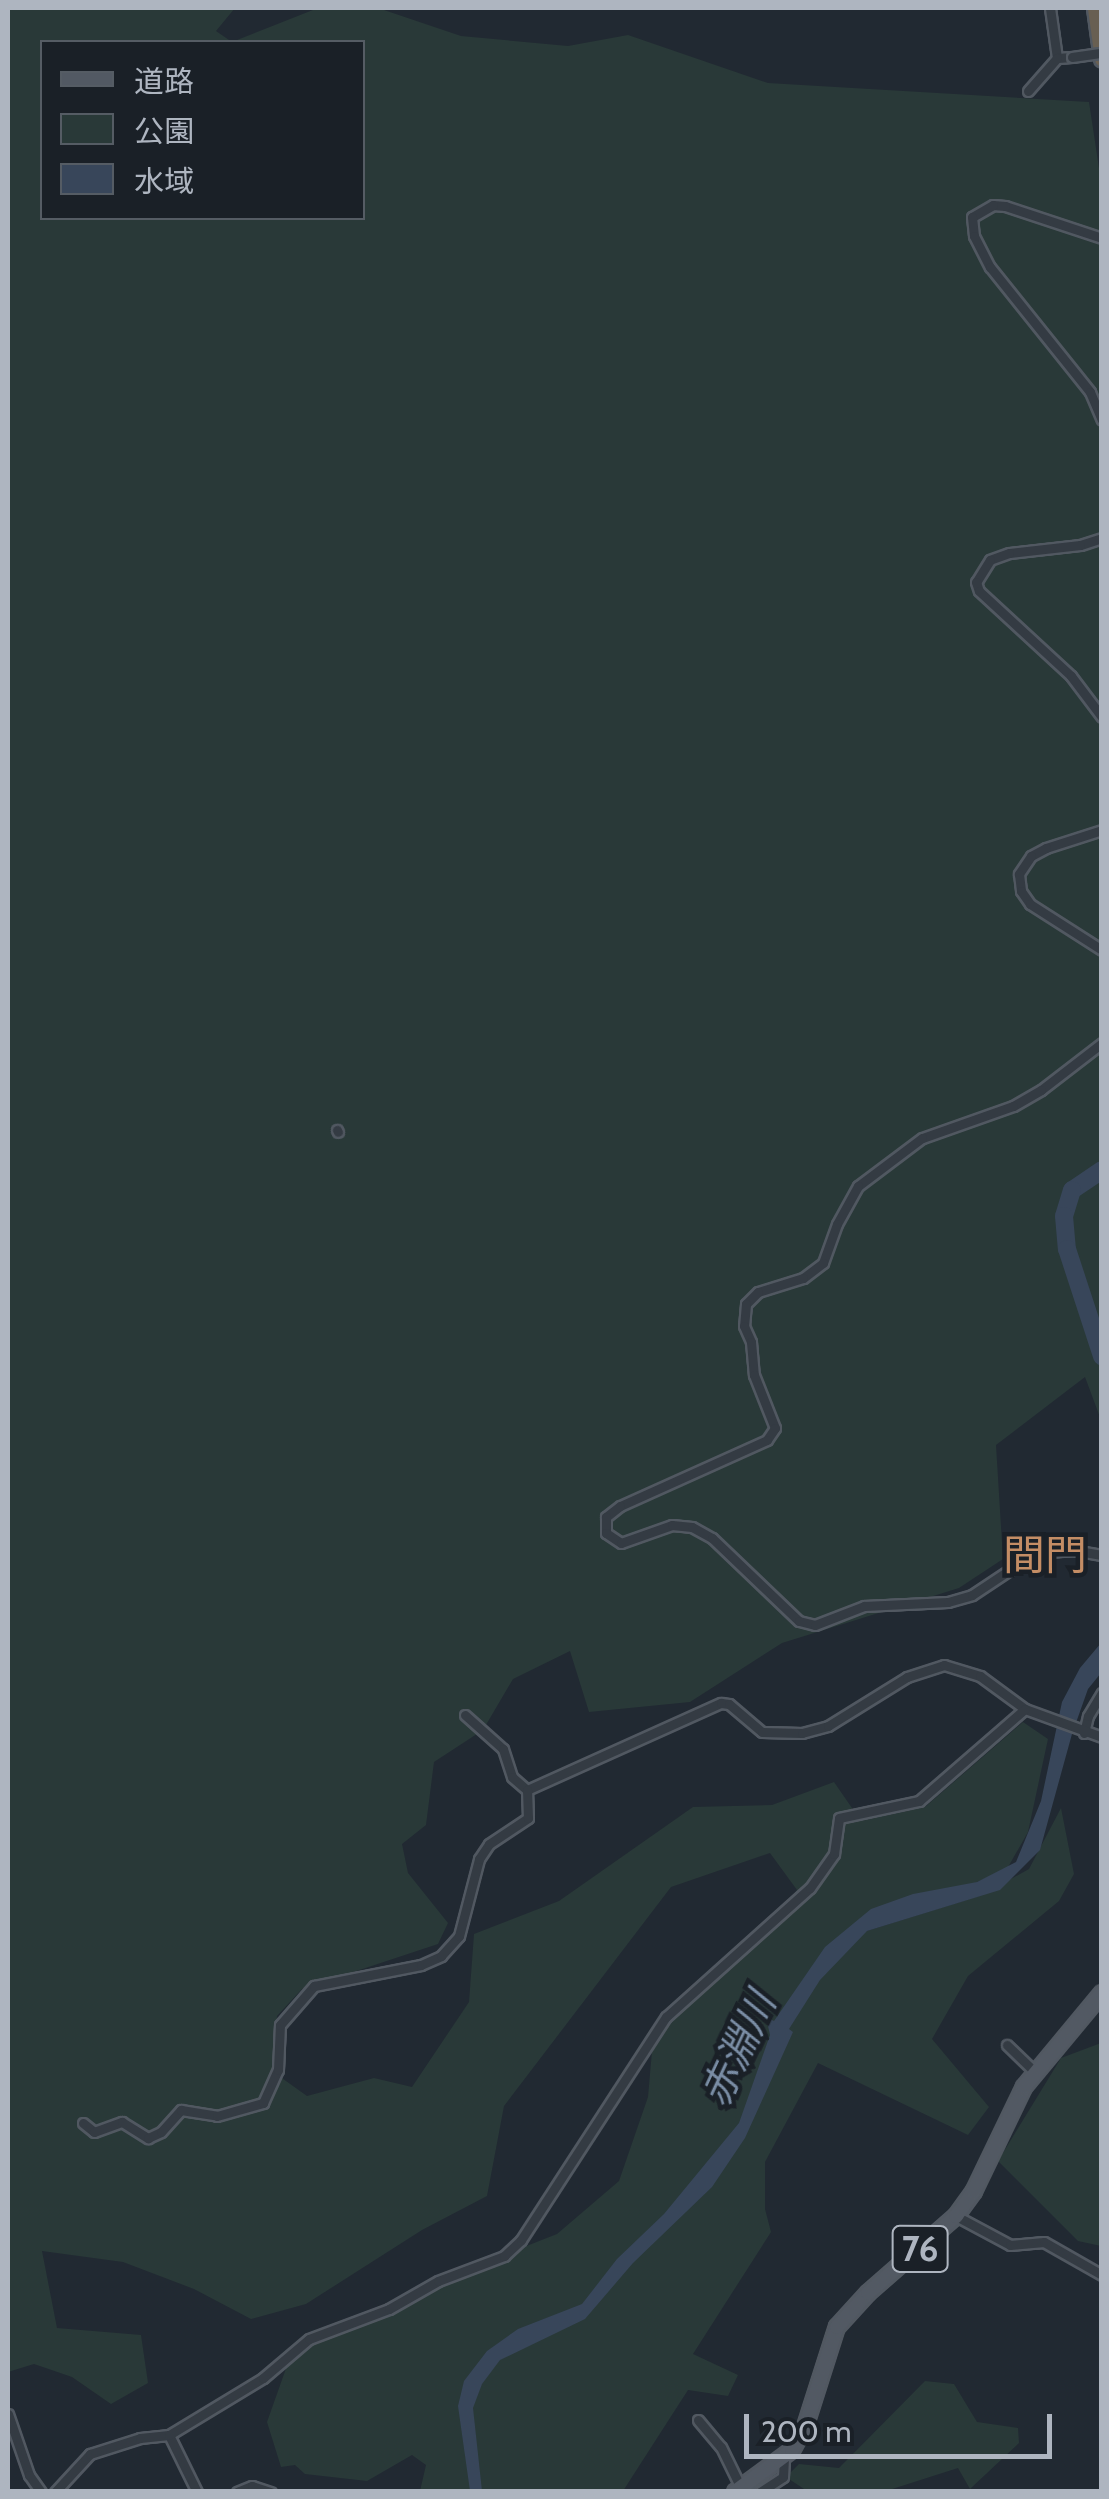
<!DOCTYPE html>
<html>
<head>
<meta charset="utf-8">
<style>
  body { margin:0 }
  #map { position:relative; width:1109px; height:2499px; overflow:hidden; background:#212932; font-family:Cabin,"Noto Sans JP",sans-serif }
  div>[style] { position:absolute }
  .green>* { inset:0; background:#293938 }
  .water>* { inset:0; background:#38465a }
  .river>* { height:18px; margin:-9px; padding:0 9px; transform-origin:9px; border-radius:9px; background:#38465a }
  .roads { filter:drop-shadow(2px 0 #515861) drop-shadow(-2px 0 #515861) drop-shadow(0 2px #515861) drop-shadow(0 -2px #515861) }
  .street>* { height:9px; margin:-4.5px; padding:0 4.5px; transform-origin:4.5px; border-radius:4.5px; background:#343b43 }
  .primary>* { height:14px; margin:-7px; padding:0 7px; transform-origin:7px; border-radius:7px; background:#525963 }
  .highway>* { height:15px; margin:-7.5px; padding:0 7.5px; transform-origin:7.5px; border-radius:7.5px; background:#685f52 }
  .bridges { filter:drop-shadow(2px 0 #515861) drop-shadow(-2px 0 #515861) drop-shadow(0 2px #515861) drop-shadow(0 -2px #515861) }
  .street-bridge>* { height:9px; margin:-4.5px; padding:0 4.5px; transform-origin:4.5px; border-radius:4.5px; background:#343b43 }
  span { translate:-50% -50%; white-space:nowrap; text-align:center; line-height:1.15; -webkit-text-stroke:9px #1a2027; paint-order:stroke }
  .shield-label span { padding:2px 8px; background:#1a2027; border:2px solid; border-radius:8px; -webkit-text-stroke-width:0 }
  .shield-label { font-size:35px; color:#aeb5c0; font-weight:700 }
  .water-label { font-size:40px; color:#7a8da5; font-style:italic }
  .quarter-label { font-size:42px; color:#c48d65 }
  .frame { position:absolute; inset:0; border:10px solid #aeb5c0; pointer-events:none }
  .legend { position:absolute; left:40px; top:40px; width:325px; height:180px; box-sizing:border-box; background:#1a2027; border:2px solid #555c64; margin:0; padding:12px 18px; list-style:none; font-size:30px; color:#aeb5c0 }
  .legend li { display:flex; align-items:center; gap:20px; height:50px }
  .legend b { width:50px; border:2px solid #555c64 }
  .scale { position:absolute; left:744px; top:2414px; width:308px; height:45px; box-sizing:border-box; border:5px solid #aeb5c0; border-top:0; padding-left:12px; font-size:30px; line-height:35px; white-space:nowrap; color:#aeb5c0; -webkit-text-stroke:8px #1a2027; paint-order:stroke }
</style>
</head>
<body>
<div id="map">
  <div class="green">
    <div style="clip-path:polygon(evenodd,8px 8px,235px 8px,216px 31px,232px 42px,318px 8px,378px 8px,461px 36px,568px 46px,628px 35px,768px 83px,1089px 102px,1102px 188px,1101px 1420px,1085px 1377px,996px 1445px,1003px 1559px,959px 1588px,782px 1643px,690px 1702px,589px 1712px,570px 1651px,513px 1679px,483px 1730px,434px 1762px,426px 1825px,402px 1844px,408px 1873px,448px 1923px,438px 1944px,302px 1989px,277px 2016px,272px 2071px,307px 2096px,374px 2078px,412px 2087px,469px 2002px,474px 1934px,559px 1901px,693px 1807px,772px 1805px,834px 1782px,861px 1821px,925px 1807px,1023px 1722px,1048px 1739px,1028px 1832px,1007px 1869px,857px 1934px,982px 1895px,1029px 1869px,1061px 1808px,1074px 1874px,1059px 1901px,968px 1976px,932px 2039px,989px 2107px,968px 2135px,818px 2063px,765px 2162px,765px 2209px,771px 2232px,693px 2354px,738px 2375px,728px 2396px,688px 2390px,623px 2491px,420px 2491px,426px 2465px,412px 2455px,367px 2481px,305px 2474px,295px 2465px,281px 2467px,267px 2422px,289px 2360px,317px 2336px,335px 2336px,438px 2281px,557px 2234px,619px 2181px,648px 2097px,652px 2051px,671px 2019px,714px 1976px,763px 1938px,797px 1890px,770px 1853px,671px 1887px,504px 2106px,487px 2196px,422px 2230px,306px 2304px,251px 2319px,194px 2289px,123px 2262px,42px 2251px,57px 2328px,141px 2335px,148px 2383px,111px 2404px,72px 2377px,34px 2364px,8px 2372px,8px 8px,42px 42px,362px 42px,362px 218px,42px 218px,42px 42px)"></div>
    <div style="clip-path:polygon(1101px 2043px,1102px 2043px,1101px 2246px,1078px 2241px,998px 2161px,1061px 2058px)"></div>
    <div style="clip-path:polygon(925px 2381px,954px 2384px,977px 2422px,1018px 2428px,1019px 2443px,970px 2489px,958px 2468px,886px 2491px,807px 2491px,786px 2477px,799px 2464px,839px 2468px)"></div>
  </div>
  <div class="water">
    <div style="clip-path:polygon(1101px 1643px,1101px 1673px,1088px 1689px,1072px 1734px,1040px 1850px,1000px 1890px,867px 1931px,820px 1980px,789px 2029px,793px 2032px,745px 2138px,712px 2187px,633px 2263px,585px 2319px,500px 2360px,482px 2384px,473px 2408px,482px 2491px,470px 2491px,458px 2406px,464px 2381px,487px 2351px,518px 2329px,582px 2304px,617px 2259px,664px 2214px,739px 2123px,770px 2035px,766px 2017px,774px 2021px,825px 1947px,871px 1909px,913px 1894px,977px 1882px,1016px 1862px,1041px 1801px,1062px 1702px,1080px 1668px)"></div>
  </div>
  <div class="river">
    <div style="left:1102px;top:1170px;width:36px;rotate:146deg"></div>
    <div style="left:1072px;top:1190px;width:27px;rotate:107deg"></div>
    <div style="left:1064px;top:1216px;width:33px;rotate:85deg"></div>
    <div style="left:1067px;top:1249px;width:113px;rotate:71.9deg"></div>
  </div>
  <div class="roads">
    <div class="street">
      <div style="left:1050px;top:8px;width:50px;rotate:82deg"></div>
      <div style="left:1057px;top:58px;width:15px;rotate:-4deg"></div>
      <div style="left:1028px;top:91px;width:44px;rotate:-48.7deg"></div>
      <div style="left:1102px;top:238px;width:102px;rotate:-161.7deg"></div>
      <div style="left:1005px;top:206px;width:12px;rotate:-175deg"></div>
      <div style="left:993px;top:205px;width:24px;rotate:150deg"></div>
      <div style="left:972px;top:217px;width:19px;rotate:84deg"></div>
      <div style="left:974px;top:236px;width:35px;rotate:63deg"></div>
      <div style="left:990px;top:267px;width:160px;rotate:51.3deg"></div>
      <div style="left:1090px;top:392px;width:30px;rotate:67deg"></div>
      <div style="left:1102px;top:538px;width:23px;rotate:162deg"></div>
      <div style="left:1080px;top:545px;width:71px;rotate:173.6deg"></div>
      <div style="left:1009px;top:553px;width:20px;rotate:160deg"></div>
      <div style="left:990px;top:560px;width:26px;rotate:122deg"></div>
      <div style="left:976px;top:582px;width:9px;rotate:72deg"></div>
      <div style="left:979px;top:591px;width:125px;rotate:42.7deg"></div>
      <div style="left:1071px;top:676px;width:51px;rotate:52.9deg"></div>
      <div style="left:1102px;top:830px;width:59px;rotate:162.2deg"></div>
      <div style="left:1046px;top:848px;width:17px;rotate:152deg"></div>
      <div style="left:1031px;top:856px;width:22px;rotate:124deg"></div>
      <div style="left:1019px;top:874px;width:17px;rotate:83deg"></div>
      <div style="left:1021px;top:891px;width:16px;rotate:55deg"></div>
      <div style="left:1030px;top:904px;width:85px;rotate:32.6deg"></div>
      <div style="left:1102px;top:1043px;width:77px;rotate:142.4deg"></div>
      <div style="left:1041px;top:1090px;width:32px;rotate:150deg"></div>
      <div style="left:1013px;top:1106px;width:96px;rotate:160.6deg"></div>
      <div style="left:922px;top:1138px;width:80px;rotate:143.1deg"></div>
      <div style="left:858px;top:1186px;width:43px;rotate:118.9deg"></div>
      <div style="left:837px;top:1224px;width:41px;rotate:109.7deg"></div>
      <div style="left:823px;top:1263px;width:25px;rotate:143deg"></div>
      <div style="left:803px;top:1278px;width:47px;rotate:162.7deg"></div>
      <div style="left:758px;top:1292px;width:17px;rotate:135deg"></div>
      <div style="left:746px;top:1304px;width:22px;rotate:95deg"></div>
      <div style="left:744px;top:1326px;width:17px;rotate:66deg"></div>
      <div style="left:751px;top:1342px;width:33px;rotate:85deg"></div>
      <div style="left:754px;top:1375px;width:57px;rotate:68.4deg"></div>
      <div style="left:775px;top:1428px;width:14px;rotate:124deg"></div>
      <div style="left:767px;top:1440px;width:161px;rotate:155.8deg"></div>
      <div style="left:620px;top:1506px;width:18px;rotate:142deg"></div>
      <div style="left:606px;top:1517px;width:16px;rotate:90deg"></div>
      <div style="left:606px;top:1533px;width:18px;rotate:34deg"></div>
      <div style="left:621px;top:1543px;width:54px;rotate:-19.4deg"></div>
      <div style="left:672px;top:1525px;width:20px;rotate:6deg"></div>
      <div style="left:692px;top:1527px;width:23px;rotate:29deg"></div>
      <div style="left:712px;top:1538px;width:120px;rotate:43.7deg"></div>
      <div style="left:799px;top:1621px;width:16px;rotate:14deg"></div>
      <div style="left:815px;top:1625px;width:53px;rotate:-21.2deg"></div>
      <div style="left:864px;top:1606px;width:84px;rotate:-2.7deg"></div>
      <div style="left:948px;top:1602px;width:25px;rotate:-16deg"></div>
      <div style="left:972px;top:1595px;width:61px;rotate:-33.7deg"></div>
      <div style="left:1023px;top:1561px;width:26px;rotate:-21deg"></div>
      <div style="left:1047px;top:1552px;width:26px;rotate:-4deg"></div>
      <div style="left:1073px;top:1550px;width:29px;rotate:10deg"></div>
      <div style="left:337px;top:1130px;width:2px;rotate:63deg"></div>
      <div style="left:465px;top:1715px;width:51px;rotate:41.8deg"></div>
      <div style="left:503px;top:1749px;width:29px;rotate:72deg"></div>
      <div style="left:512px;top:1777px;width:20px;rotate:41deg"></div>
      <div style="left:1084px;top:1733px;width:17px;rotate:-77deg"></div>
      <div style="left:1088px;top:1716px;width:27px;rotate:-59deg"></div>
      <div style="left:527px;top:1790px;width:213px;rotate:-24.2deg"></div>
      <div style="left:721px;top:1703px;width:8px;rotate:7deg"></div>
      <div style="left:729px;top:1704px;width:43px;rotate:40.3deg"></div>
      <div style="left:762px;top:1732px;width:40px;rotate:1.4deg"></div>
      <div style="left:802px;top:1733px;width:27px;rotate:-15deg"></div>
      <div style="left:828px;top:1726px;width:93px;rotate:-31.8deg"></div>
      <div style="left:907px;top:1677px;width:39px;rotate:-18deg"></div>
      <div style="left:944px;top:1665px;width:38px;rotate:17deg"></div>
      <div style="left:980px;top:1676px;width:56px;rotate:36.3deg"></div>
      <div style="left:1025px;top:1709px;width:82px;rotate:20deg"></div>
      <div style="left:1007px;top:2045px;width:39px;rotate:44deg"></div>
      <div style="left:83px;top:2123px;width:14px;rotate:39deg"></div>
      <div style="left:94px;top:2132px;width:30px;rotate:-20deg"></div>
      <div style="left:122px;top:2122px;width:31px;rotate:32deg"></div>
      <div style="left:148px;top:2138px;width:14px;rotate:-25deg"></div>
      <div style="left:161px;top:2132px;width:30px;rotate:-48deg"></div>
      <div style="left:181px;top:2110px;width:36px;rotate:9deg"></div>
      <div style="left:217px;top:2116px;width:48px;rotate:-15.8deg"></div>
      <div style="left:263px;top:2103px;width:36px;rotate:-66deg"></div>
      <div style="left:278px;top:2070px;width:45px;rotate:-87.5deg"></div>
      <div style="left:280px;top:2025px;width:52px;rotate:-48.9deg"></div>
      <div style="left:314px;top:1986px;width:109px;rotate:-11.1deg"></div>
      <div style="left:421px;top:1965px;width:22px;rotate:-24deg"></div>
      <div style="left:441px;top:1956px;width:27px;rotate:-48deg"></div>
      <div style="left:459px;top:1936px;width:80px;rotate:-75.4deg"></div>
      <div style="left:479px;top:1859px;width:18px;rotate:-56deg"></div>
      <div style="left:489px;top:1844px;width:47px;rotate:-33.7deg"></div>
      <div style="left:528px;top:1818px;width:28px;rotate:-92deg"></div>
      <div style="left:956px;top:2216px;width:61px;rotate:28.2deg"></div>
      <div style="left:1010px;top:2245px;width:34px;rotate:-5deg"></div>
      <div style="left:1044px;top:2242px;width:67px;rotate:29.6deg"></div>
      <div style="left:8px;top:2414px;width:65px;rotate:71deg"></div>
      <div style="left:29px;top:2475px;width:21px;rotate:55deg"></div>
      <div style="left:698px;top:2420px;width:35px;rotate:50deg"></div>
      <div style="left:721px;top:2447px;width:46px;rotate:64deg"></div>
      <div style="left:169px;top:2435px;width:64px;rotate:63.8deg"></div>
      <div style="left:55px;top:2492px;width:52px;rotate:-47.4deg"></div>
      <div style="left:90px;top:2454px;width:52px;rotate:-17.7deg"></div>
      <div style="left:140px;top:2438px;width:29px;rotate:-6deg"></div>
      <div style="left:169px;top:2435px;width:110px;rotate:-31.2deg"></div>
      <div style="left:263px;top:2378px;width:60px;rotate:-40.3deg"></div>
      <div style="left:309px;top:2339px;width:85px;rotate:-20.6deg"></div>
      <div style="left:389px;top:2309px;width:56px;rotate:-29.7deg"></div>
      <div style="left:438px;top:2281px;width:71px;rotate:-20.7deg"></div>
      <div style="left:504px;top:2256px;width:23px;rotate:-43deg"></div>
      <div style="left:521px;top:2240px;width:266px;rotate:-57deg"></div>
      <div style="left:666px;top:2017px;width:193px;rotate:-41.9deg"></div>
      <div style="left:810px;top:1888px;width:42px;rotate:-54.8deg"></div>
      <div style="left:834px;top:1854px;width:36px;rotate:-82deg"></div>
      <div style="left:839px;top:1818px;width:82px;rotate:-12deg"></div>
      <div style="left:919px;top:1801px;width:140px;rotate:-41deg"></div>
      <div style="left:237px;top:2492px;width:16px;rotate:-22deg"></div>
      <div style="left:252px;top:2486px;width:20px;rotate:18deg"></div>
      <div style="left:760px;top:2492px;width:27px;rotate:-33deg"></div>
      <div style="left:783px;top:2477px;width:18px;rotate:-87deg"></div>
    </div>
    <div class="primary">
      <div style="left:735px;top:2492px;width:71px;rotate:-36.4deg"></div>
      <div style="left:792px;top:2450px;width:26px;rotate:-61deg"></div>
      <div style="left:805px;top:2427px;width:105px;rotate:-72.3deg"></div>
      <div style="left:837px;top:2327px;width:46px;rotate:-47.6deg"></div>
      <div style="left:868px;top:2293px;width:117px;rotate:-41.2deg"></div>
      <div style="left:956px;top:2216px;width:31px;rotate:-54deg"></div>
      <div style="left:974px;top:2191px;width:115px;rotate:-64.3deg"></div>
      <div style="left:1024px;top:2087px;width:122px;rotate:-50.3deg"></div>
    </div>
    <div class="highway">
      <div style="left:1095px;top:8px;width:51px;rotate:82.2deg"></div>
    </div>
  </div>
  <div class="bridges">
    <div class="street-bridge">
      <div style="left:1072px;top:57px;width:30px;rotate:-8deg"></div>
    </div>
  </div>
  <div class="shield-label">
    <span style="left:920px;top:2249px">76</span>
  </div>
  <div class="water-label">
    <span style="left:738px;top:2049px;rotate:-65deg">赤淵川</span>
  </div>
  <div class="quarter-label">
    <span style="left:1045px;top:1555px">間門</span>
  </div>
  <div class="frame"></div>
  <ul class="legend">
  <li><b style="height:12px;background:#525963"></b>道路</li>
  <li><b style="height:28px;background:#293938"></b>公園</li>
  <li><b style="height:28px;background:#38465a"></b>水域</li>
  </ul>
  <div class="scale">200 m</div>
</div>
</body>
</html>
